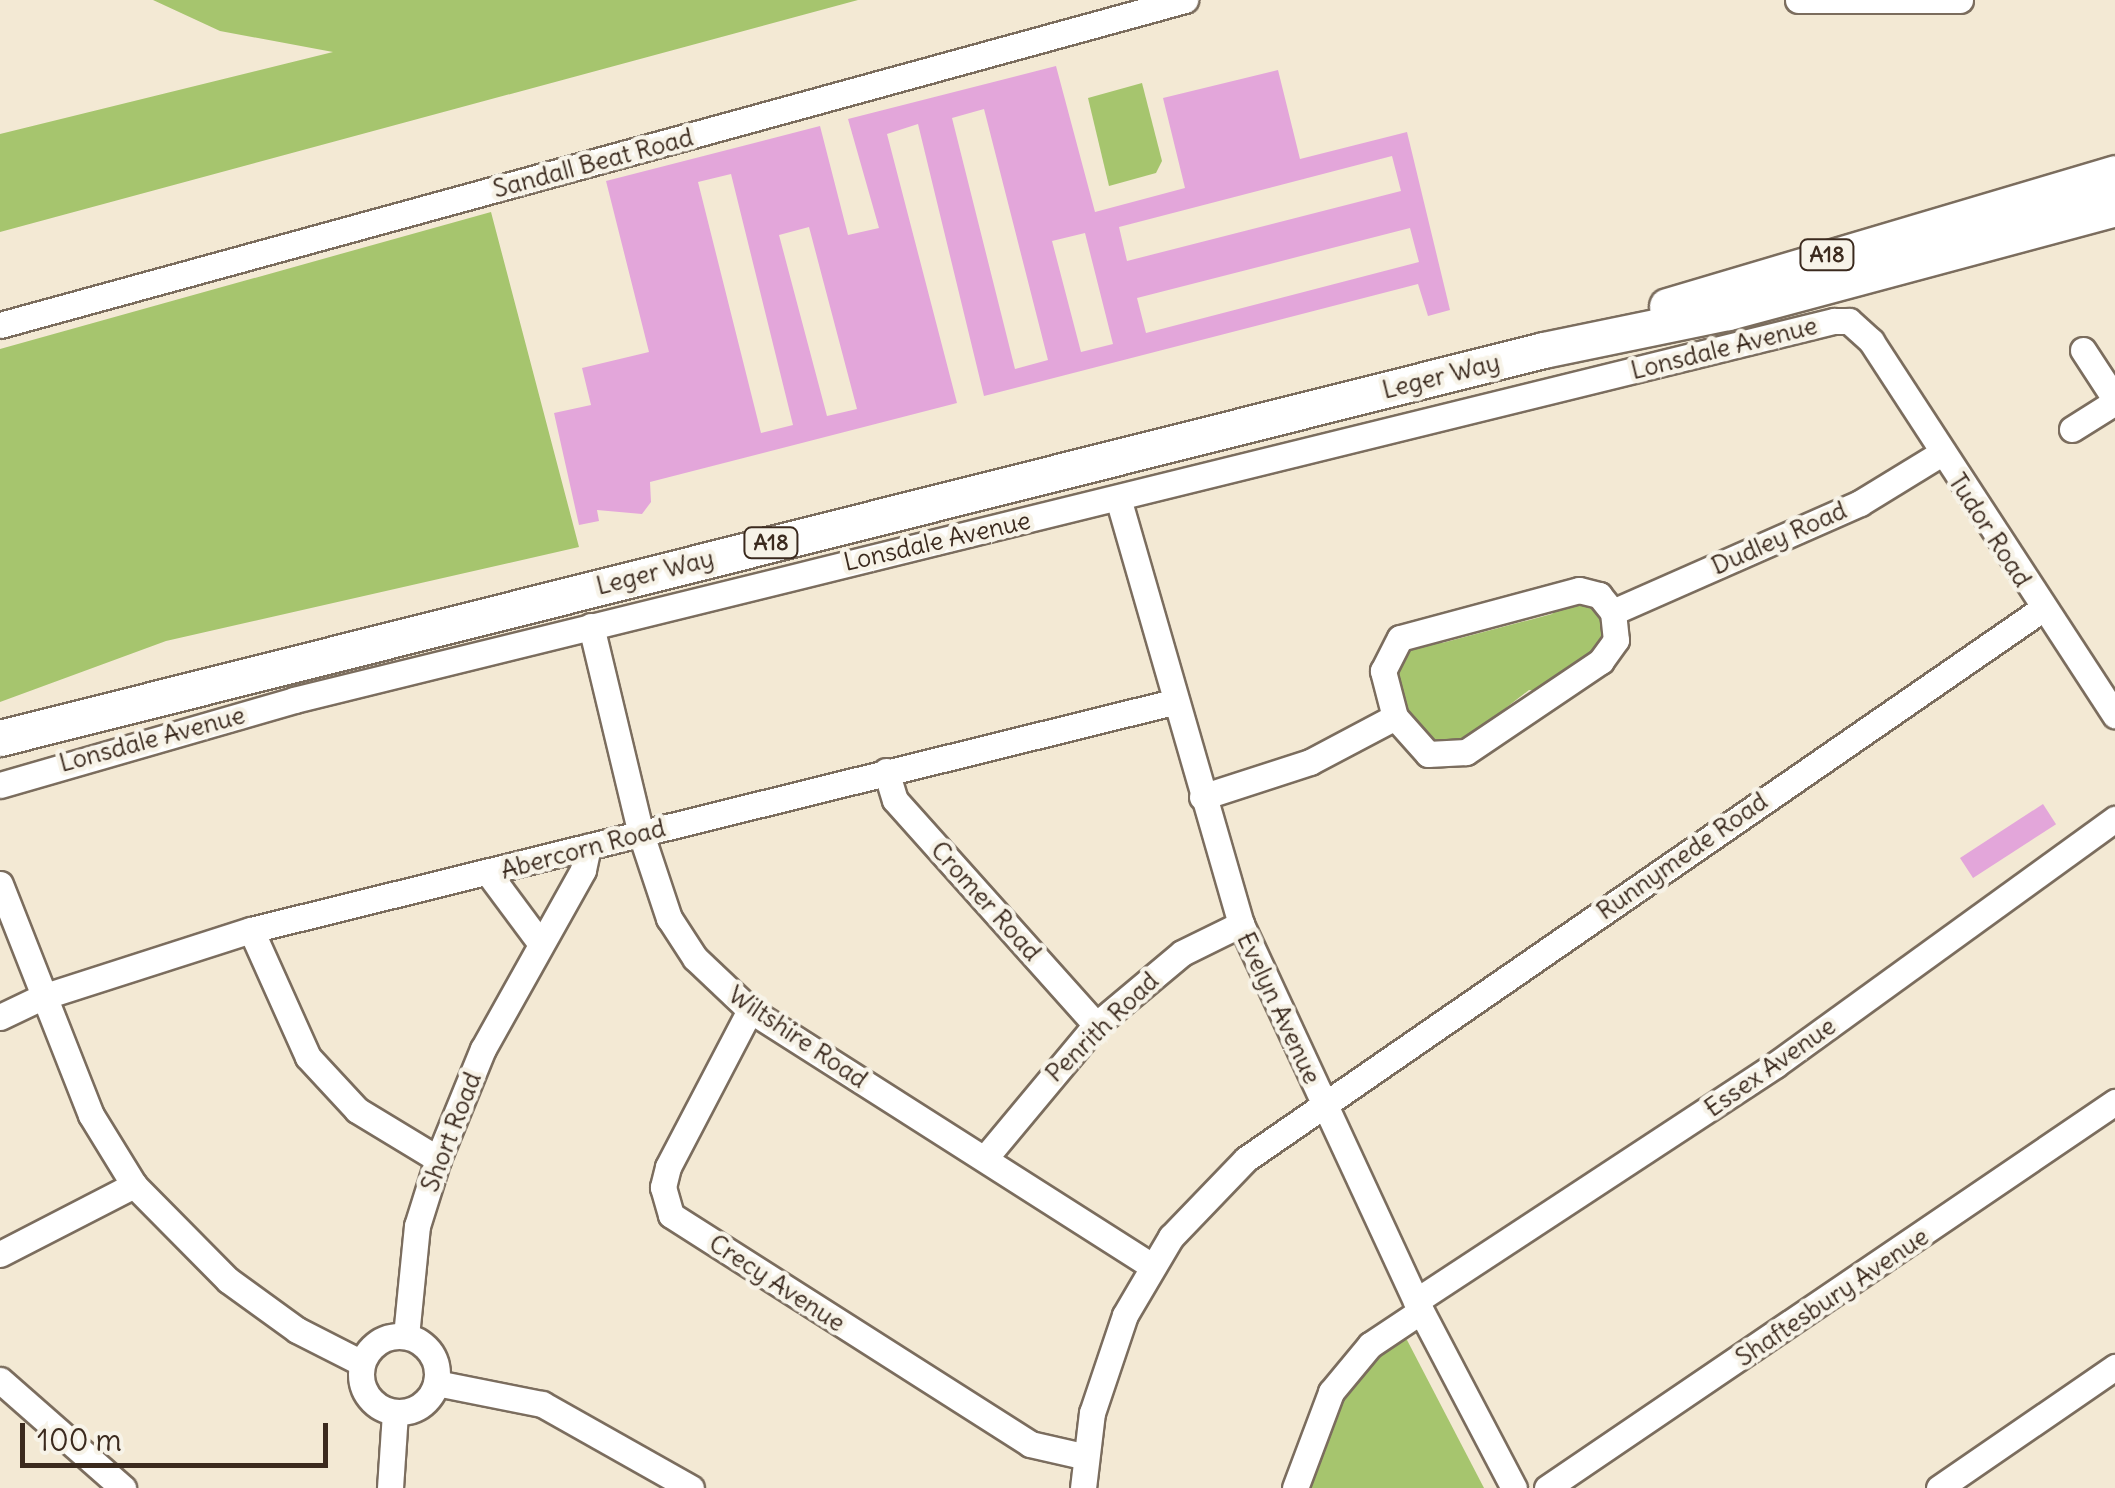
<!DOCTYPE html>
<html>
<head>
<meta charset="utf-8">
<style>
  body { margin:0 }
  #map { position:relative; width:2115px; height:1488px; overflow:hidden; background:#f3e9d4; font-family:Delius,sans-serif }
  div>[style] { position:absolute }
  .green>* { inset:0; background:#a6c56e }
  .building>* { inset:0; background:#e3a6da; transform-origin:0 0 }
  .roads { filter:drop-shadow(2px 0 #7b6d5e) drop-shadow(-2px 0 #7b6d5e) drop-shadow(0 2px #7b6d5e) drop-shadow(0 -2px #7b6d5e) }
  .minor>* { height:25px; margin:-12.5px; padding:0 12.5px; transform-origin:12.5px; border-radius:12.5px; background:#fff }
  .minor>.ring { margin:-12.5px; padding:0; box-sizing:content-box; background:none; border:25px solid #fff; border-radius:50% }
  .highway>* { height:35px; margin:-17.5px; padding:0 17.5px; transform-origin:17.5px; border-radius:17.5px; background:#fff }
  span { translate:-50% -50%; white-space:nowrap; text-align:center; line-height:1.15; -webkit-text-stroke:9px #f7f3e8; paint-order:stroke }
  .shield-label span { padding:2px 8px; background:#f7f3e8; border:2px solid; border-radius:8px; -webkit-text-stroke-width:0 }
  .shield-label { font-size:22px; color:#3b2a1e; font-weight:700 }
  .street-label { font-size:25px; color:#3b2a1e }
  .scale { position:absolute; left:20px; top:1423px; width:308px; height:45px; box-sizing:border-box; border:5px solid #3b2a1e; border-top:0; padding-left:12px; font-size:30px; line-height:35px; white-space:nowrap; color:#3b2a1e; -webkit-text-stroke:8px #f7f3e8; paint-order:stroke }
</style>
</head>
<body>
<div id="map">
  <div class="green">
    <div style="clip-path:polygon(153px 0,858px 0,0 232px,0 134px,333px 52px,220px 31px)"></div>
    <div style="clip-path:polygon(1142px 83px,1162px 161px,1156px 173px,1109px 186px,1088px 98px)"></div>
    <div style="clip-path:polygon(491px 212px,579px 547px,166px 641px,0 702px,0 349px)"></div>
    <div style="clip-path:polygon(1584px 599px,1600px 608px,1608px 629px,1601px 651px,1540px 691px,1529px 690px,1457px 746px,1433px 744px,1408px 717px,1395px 660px,1402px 650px,1431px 637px,1442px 643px,1552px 614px,1562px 603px)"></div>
    <div style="clip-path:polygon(1393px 1339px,1407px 1340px,1484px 1488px,1305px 1488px,1345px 1387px)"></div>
  </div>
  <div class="building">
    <div style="clip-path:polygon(evenodd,1056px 66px,1095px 212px,1185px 188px,1163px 98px,1278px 70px,1300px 159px,1407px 132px,1450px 310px,1428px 316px,1418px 284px,984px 396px,918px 124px,887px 134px,957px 403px,650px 482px,651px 502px,642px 514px,597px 510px,599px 521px,579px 525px,554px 413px,591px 405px,582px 368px,649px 352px,606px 181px,820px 126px,848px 235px,879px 228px,848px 119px,1056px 66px,984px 109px,1048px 360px,1015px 369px,952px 118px,984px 109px,1056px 66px,1392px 156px,1401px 191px,1127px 261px,1119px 227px,1392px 156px,1056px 66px,731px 174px,793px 425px,761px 433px,698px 182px,731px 174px,1056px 66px,809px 227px,857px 409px,827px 416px,779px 235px,809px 227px,1056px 66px,1410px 228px,1419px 262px,1146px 333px,1137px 298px,1410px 228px,1056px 66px,1085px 233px,1113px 344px,1081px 352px,1052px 241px,1085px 233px)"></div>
    <div style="left:2043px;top:804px;width:24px;height:99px;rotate:57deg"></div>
  </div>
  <div class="roads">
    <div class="minor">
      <div style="left:1798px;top:0;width:162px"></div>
      <div style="left:0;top:325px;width:1229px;rotate:-15.34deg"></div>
      <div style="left:2083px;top:350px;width:59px;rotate:56.9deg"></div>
      <div style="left:2072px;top:429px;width:51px;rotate:-32.1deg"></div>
      <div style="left:1118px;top:498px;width:443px;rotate:73.9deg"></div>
      <div style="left:1241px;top:924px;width:427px;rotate:65.1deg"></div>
      <div style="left:1421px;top:1311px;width:200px;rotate:62.3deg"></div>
      <div style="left:1613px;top:612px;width:270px;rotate:-23.8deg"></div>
      <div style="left:1860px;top:503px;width:94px;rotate:-31.5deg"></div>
      <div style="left:591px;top:626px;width:214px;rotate:76.5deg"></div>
      <div style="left:641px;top:834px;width:89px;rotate:71.6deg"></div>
      <div style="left:669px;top:918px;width:48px;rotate:57deg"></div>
      <div style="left:695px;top:958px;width:76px;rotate:43.4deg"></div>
      <div style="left:750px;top:1010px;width:475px;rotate:32.5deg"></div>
      <div style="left:886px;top:771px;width:30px;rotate:73deg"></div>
      <div style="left:895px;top:800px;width:302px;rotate:48.2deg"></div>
      <div style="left:0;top:785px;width:306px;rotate:-16.1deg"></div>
      <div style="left:294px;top:700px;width:1586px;rotate:-13.83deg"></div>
      <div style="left:1834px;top:321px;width:15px"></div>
      <div style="left:1849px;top:321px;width:30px;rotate:42deg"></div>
      <div style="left:1871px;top:341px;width:447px;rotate:56.9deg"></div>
      <div style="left:1202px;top:797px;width:114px;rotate:-18deg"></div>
      <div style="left:1310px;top:762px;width:96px;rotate:-27.9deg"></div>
      <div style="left:1395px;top:717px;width:48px;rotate:-104.6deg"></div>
      <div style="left:1383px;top:671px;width:37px;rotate:-63deg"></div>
      <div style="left:1400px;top:638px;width:185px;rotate:-15deg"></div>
      <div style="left:1579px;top:590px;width:21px;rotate:14deg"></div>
      <div style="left:1599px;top:595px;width:22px;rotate:51deg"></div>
      <div style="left:1613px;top:612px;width:28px;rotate:84deg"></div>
      <div style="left:1616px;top:640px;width:26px;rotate:126deg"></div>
      <div style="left:1601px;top:661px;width:163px;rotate:146deg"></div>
      <div style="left:1466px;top:752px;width:38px;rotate:177deg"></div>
      <div style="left:1428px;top:754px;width:50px;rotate:-131.7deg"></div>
      <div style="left:489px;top:874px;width:82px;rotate:53.4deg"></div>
      <div style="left:0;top:884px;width:248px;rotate:68.5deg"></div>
      <div style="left:91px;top:1115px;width:82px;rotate:58.4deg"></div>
      <div style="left:134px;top:1185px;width:134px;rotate:45.3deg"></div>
      <div style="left:228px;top:1280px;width:85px;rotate:35.9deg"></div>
      <div style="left:297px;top:1330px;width:73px;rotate:26.9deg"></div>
      <div style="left:251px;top:930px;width:139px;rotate:65.8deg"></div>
      <div style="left:308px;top:1057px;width:72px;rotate:47.2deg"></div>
      <div style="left:357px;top:1110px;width:95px;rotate:31.2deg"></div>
      <div style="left:750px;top:1010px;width:177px;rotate:117.6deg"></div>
      <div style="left:668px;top:1167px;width:21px;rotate:104deg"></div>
      <div style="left:663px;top:1187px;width:29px;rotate:74deg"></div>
      <div style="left:671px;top:1215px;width:426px;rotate:32.5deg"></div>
      <div style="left:1030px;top:1444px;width:54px;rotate:12.8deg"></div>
      <div style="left:0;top:1017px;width:47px;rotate:-25.5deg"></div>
      <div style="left:42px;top:997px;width:219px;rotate:-17.8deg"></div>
      <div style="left:251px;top:930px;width:950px;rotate:-13.89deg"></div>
      <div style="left:985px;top:1158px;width:173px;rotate:-50.2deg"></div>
      <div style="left:1096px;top:1025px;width:112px;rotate:-39.9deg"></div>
      <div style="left:1182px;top:953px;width:66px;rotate:-26.2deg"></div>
      <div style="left:0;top:1254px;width:151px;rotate:-27.2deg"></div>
      <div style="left:1416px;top:1301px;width:430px;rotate:-33.3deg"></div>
      <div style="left:1775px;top:1065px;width:420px;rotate:-35.9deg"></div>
      <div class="ring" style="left:361px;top:1336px;width:51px;height:51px"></div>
      <div style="left:406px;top:1336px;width:111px;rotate:-84.3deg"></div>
      <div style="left:417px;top:1226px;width:70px;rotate:-72.6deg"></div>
      <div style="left:438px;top:1159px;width:119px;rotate:-67.8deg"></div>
      <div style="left:483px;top:1049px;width:205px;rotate:-60.8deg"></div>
      <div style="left:583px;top:870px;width:24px;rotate:-78deg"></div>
      <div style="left:0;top:1380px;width:164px;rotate:41.3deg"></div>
      <div style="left:436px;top:1383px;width:108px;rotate:11.2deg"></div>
      <div style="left:542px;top:1404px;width:171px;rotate:29.4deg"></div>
      <div style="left:390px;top:1488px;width:75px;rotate:-86.2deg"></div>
      <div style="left:1083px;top:1488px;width:76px;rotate:-83.2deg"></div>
      <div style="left:1092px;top:1413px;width:103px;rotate:-71.4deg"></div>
      <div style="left:1125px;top:1315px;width:91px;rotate:-59.5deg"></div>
      <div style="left:1171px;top:1237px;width:108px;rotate:-46.1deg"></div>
      <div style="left:1246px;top:1159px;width:968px;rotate:-34.64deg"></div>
      <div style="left:1295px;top:1488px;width:103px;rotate:-69.4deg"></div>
      <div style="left:1331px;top:1392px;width:61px;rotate:-50.3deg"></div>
      <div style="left:1370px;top:1345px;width:61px;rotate:-33.7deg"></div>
      <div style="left:1547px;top:1488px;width:687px;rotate:-34.2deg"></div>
      <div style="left:1939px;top:1488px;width:214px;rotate:-34.5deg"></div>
    </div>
    <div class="highway">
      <div style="left:1667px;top:306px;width:467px;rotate:-16.5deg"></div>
      <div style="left:0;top:738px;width:1591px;rotate:-14.11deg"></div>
      <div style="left:1543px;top:350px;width:189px;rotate:-11.6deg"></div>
      <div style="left:1728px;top:312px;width:401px;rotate:-15deg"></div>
    </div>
  </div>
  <div class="shield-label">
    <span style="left:1827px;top:255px">A18</span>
    <span style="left:771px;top:543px">A18</span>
  </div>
  <div class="street-label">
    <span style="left:593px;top:163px;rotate:-15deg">Sandall Beat Road</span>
    <span style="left:1724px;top:348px;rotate:-14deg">Lonsdale Avenue</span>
    <span style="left:1441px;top:376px;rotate:-14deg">Leger Way</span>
    <span style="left:1990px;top:530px;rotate:57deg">Tudor Road</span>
    <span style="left:1779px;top:538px;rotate:-24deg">Dudley Road</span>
    <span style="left:937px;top:541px;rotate:-13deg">Lonsdale Avenue</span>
    <span style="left:655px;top:572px;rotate:-14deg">Leger Way</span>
    <span style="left:152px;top:739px;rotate:-15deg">Lonsdale Avenue</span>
    <span style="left:583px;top:849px;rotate:-15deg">Abercorn Road</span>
    <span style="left:1682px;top:856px;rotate:-35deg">Runnymede Road</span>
    <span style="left:986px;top:901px;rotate:48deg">Cromer Road</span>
    <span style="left:1279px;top:1008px;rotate:65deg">Evelyn Avenue</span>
    <span style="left:1102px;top:1027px;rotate:-44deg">Penrith Road</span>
    <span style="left:798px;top:1037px;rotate:34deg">Wiltshire Road</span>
    <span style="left:1770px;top:1067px;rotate:-35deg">Essex Avenue</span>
    <span style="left:451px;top:1132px;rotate:-69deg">Short Road</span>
    <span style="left:777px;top:1283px;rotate:33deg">Crecy Avenue</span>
    <span style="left:1832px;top:1297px;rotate:-34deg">Shaftesbury Avenue</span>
  </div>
  <div class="scale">100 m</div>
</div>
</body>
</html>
